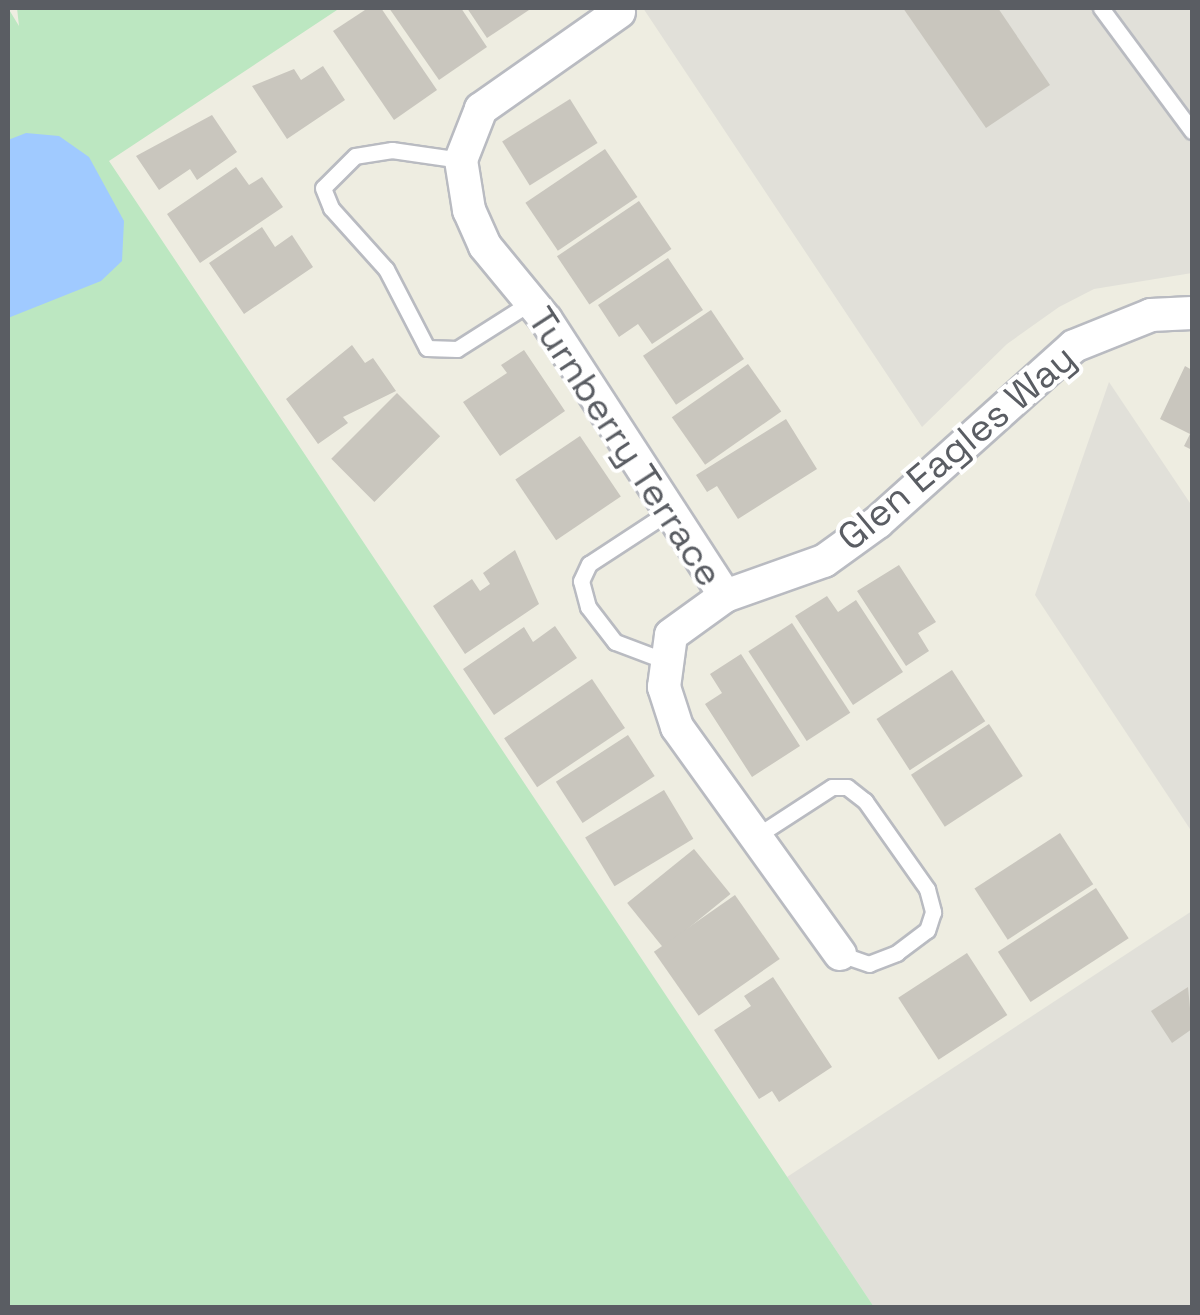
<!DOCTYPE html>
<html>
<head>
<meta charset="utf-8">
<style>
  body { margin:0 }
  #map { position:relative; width:1200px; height:1315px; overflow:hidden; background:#eeede1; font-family:"Space Grotesk",sans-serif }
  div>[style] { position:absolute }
  .industrial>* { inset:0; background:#e1e0d9 }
  .green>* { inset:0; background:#bce7c1 }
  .water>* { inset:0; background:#a0caff }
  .building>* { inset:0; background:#c9c6be; transform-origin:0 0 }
  .roads { filter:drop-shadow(2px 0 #b9bbc1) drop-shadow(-2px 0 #b9bbc1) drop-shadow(0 2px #b9bbc1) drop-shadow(0 -2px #b9bbc1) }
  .lane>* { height:15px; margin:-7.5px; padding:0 7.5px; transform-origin:7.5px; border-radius:7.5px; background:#fff }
  .street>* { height:32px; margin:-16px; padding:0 16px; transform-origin:16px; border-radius:16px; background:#fff }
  span { translate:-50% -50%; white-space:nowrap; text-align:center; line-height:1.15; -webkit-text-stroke:8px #fff; paint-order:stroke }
  .street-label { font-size:38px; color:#5a5d63 }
  .frame { position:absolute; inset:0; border:10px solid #5a5d63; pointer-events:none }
</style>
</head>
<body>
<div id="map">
  <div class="industrial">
    <div style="clip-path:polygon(643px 8px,1192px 8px,1192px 273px,1094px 289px,1059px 307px,1007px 344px,922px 427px)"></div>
    <div style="clip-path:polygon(1109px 382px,1192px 506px,1192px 832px,1035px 595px)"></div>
    <div style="clip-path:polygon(1192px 911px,1192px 1307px,874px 1307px,787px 1177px)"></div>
  </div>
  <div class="green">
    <div style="clip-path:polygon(8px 8px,19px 26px,17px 8px,340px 8px,109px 161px,874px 1307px,8px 1307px)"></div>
  </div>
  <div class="water">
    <div style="clip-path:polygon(26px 133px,59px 136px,89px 157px,124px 221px,122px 261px,101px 281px,8px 318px,8px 140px)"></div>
  </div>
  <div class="building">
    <div style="clip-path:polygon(368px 8px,381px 8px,437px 90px,394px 120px,333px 31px)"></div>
    <div style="clip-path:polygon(389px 8px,461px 8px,487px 47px,439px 80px)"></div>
    <div style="clip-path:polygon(467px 8px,532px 8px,487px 38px)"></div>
    <div style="clip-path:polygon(903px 8px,998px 8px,1050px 85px,986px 128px)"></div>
    <div style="clip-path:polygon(323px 66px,345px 100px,287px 139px,252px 86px,294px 69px,301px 80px)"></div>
    <div style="left:570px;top:99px;width:52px;height:80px;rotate:58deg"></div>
    <div style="clip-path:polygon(212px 115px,237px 152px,197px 180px,190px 169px,159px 190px,136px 156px)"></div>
    <div style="left:605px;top:149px;width:58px;height:96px;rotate:56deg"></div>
    <div style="clip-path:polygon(236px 167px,249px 185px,262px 177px,283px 207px,200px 263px,167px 214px)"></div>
    <div style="left:639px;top:201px;width:58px;height:99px;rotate:56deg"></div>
    <div style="clip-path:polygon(262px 227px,275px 247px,292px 235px,313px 267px,244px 314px,209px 263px)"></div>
    <div style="clip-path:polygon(668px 258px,703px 310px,652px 344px,638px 324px,619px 337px,598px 305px)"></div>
    <div style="left:711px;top:310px;width:59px;height:82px;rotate:56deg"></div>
    <div style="clip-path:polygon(352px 345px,365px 363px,373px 358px,396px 391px,343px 417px,348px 423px,318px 444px,286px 399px)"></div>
    <div style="clip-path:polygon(524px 350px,565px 411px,500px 456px,463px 402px,507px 373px,501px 365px)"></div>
    <div style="left:748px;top:364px;width:58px;height:93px;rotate:55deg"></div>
    <div style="clip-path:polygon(1185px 366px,1192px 370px,1192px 450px,1184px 446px,1190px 434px,1160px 419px)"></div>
    <div style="left:397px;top:393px;width:61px;height:93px;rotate:45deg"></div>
    <div style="clip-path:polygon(786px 419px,817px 469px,738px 519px,717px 486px,707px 492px,696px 475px)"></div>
    <div style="left:580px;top:436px;width:73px;height:78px;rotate:56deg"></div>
    <div style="clip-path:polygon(515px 550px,539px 604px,465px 654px,433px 606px,472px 579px,480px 591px,490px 584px,483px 573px)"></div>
    <div style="clip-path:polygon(899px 565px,936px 622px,918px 633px,929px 651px,906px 666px,857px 591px)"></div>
    <div style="clip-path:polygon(827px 596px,838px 612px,856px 600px,903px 672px,853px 705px,795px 616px)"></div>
    <div style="left:792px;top:623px;width:107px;height:52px;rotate:57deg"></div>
    <div style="clip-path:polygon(555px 626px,577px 658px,494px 715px,463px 669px,524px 627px,533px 642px)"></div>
    <div style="clip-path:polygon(741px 654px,800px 746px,752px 777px,705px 704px,722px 693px,710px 674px)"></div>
    <div style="left:952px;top:670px;width:61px;height:90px;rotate:57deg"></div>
    <div style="left:592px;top:679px;width:59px;height:106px;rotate:56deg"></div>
    <div style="left:989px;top:724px;width:62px;height:93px;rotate:57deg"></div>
    <div style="left:628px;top:735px;width:49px;height:86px;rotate:57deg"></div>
    <div style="left:664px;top:790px;width:57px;height:92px;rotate:59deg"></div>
    <div style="left:1060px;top:833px;width:61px;height:102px;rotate:57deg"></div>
    <div style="left:694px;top:849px;width:58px;height:86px;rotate:51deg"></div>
    <div style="left:1096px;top:888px;width:60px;height:117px;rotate:57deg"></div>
    <div style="left:735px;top:895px;width:78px;height:99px;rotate:55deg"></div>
    <div style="left:967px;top:953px;width:74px;height:82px;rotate:57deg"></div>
    <div style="clip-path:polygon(773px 977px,832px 1067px,779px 1102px,772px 1091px,759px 1099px,714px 1030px,751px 1006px,744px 996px)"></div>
    <div style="clip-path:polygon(1188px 987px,1192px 1029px,1172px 1043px,1151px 1011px)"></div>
  </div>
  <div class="roads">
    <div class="lane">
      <div style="left:1101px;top:8px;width:153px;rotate:53.5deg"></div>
      <div style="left:461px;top:160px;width:70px;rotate:-171.8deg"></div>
      <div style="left:392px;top:150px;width:37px;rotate:171deg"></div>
      <div style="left:355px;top:156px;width:45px;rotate:135deg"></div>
      <div style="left:323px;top:188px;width:22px;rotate:68deg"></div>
      <div style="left:331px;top:208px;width:82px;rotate:48deg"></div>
      <div style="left:386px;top:269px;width:89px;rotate:62.6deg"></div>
      <div style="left:427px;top:348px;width:30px;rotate:2deg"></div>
      <div style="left:457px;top:349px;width:88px;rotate:-32.4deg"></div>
      <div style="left:663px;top:660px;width:51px;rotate:-159.4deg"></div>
      <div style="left:615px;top:642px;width:44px;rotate:-127.6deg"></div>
      <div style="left:588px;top:607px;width:27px;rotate:-105deg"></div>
      <div style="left:581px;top:581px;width:19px;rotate:-65deg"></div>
      <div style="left:589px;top:564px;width:97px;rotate:-33.2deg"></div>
      <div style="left:755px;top:837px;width:92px;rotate:-33deg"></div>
      <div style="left:832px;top:787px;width:15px"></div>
      <div style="left:847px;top:787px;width:23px;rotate:38deg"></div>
      <div style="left:865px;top:801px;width:108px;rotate:54.8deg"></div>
      <div style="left:927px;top:889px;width:24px;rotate:75deg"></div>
      <div style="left:933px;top:912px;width:19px;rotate:108deg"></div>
      <div style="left:927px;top:930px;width:38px;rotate:143deg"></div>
      <div style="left:897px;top:953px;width:30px;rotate:159deg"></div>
      <div style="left:869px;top:964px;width:31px;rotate:-161deg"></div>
    </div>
    <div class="street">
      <div style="left:619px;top:12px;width:169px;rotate:144.9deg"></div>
      <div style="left:481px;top:109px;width:55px;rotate:111.4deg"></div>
      <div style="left:461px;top:160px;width:51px;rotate:80.9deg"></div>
      <div style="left:469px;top:210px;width:39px;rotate:66deg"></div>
      <div style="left:485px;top:246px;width:96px;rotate:50.5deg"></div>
      <div style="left:546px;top:320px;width:329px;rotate:57deg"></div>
      <div style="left:840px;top:954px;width:279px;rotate:-125.7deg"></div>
      <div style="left:677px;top:727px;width:42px;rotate:-108deg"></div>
      <div style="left:664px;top:687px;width:52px;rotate:-82.3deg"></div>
      <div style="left:671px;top:635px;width:67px;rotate:-35.8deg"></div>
      <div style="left:725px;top:596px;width:105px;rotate:-19.5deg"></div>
      <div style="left:824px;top:561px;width:67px;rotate:-35.8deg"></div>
      <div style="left:878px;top:522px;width:263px;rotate:-41.9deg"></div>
      <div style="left:1074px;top:346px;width:83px;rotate:-21.9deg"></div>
      <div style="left:1151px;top:315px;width:41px;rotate:-2.8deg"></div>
    </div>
  </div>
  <div class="street-label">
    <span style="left:625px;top:447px;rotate:57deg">Turnberry Terrace</span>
    <span style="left:957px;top:448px;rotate:-40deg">Glen Eagles Way</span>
  </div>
  <div class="frame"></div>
</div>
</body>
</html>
